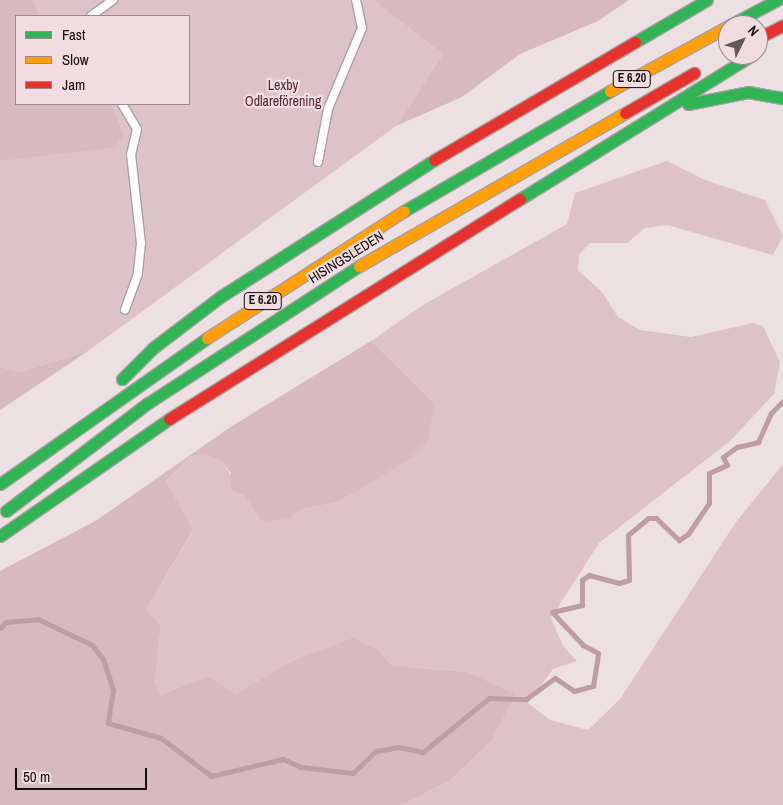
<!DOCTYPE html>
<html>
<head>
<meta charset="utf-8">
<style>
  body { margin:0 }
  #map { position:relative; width:783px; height:805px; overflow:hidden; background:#ece0e3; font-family:"Archivo Narrow",sans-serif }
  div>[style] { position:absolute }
  .green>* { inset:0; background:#dec2c9 }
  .forest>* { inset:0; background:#d7bac0 }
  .stream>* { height:5px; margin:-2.5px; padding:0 2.5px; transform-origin:2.5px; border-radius:2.5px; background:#be9da5 }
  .roads { filter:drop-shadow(1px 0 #a9a1a3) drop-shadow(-1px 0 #a9a1a3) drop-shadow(0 1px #a9a1a3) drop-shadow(0 -1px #a9a1a3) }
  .lane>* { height:8px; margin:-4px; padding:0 4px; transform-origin:4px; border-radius:4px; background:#fcfafb }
  .fast>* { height:11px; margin:-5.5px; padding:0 5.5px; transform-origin:5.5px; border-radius:5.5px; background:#30b455 }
  .slow>* { height:11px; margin:-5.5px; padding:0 5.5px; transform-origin:5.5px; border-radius:5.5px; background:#ff9f0a }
  .jam>* { height:11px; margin:-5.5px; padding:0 5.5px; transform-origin:5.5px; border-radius:5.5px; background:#e5322d }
  .bridges { filter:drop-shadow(1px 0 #a9a1a3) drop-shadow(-1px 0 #a9a1a3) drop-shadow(0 1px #a9a1a3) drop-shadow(0 -1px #a9a1a3) }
  .fast-bridge>* { height:11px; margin:-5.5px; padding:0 5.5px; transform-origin:5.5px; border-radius:5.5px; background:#30b455 }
  span { translate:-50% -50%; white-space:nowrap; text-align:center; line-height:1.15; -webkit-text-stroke:4.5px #f0dce1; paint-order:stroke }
  .shield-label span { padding:1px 4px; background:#f0dce1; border:1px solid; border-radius:4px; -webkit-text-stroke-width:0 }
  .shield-label { font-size:12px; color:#140e0f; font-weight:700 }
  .park-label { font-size:14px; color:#5c2436 }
  .street-label { font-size:14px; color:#140e0f }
  .legend { position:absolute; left:15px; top:15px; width:175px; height:90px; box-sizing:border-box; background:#f0dce1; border:1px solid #988a8d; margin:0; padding:6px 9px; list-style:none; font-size:15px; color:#140e0f }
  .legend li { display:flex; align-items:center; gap:10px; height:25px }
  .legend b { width:25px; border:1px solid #988a8d }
  .north { position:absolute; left:718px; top:15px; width:50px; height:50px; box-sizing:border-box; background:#f0dce1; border:1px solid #988a8d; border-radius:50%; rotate:48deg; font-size:14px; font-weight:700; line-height:20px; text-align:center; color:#140e0f }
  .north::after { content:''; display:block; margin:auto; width:18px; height:22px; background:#605859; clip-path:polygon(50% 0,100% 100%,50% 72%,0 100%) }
  .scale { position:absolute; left:15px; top:768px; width:132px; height:22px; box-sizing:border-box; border:2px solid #140e0f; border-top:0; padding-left:6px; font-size:15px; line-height:18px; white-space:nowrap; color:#140e0f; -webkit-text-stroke:4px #f0dce1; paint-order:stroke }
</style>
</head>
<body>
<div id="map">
  <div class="green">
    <div style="clip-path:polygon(32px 0,373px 0,443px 54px,396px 126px,88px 351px,20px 372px,0 367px,0 161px,124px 136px,112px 104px,189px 104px,189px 16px,40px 16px)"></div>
    <div style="clip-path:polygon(667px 161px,705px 180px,765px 200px,783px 236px,773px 255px,667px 225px,645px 228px,627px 243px,590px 243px,579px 255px,578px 270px,602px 292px,618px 317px,640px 330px,691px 337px,753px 323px,763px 326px,780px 362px,774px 394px,730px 441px,599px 543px,551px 618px,563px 646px,577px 661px,553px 669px,528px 703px,550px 720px,588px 730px,620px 699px,736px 522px,783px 464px,783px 805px,402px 805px,451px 780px,492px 740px,514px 694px,468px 672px,391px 666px,378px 650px,290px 662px,235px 694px,208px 676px,161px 695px,153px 683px,161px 627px,146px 610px,193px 531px,166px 481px,189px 457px,204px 453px,222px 462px,245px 496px,289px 519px,302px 509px,334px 503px,411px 458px,434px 403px,371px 341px,423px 305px,567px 224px,575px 193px)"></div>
  </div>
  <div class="forest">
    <div style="clip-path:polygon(0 0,32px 0,40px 16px,16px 16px,16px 104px,112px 104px,124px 136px,114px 147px,0 161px)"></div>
    <div style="clip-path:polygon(373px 0,629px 0,598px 21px,520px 54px,462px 97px,396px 126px,443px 54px)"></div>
    <div style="clip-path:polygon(371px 341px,434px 403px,428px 441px,411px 458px,357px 491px,334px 503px,302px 509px,289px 519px,262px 521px,245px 496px,231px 489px,231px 473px,222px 462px,204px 453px,189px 457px,166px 481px,193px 530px,146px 610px,161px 626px,154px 683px,161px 695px,208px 676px,235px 694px,290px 662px,353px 638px,378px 650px,392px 666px,468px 672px,515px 694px,492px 740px,451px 780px,402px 805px,0 805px,0 571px,97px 520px,232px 426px)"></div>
    <div style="clip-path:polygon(88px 351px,0 410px,0 367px,20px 372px)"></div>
  </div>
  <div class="stream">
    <div style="left:0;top:628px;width:8px;rotate:-45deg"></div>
    <div style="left:6px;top:622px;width:32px;rotate:-5deg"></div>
    <div style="left:38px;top:619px;width:60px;rotate:25.7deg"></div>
    <div style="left:92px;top:645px;width:18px;rotate:52deg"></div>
    <div style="left:103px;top:659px;width:33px;rotate:72deg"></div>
    <div style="left:113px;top:690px;width:33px;rotate:99deg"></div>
    <div style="left:108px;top:723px;width:55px;rotate:15.8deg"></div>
    <div style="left:161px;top:738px;width:63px;rotate:37.2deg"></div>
    <div style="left:211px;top:776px;width:74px;rotate:-13.3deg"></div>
    <div style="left:283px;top:759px;width:20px;rotate:24deg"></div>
    <div style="left:301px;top:767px;width:52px;rotate:6.6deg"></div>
    <div style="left:353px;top:773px;width:32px;rotate:-44deg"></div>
    <div style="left:376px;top:751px;width:23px;rotate:-10deg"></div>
    <div style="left:399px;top:747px;width:25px;rotate:12deg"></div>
    <div style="left:423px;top:752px;width:85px;rotate:-39.3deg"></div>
    <div style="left:489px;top:698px;width:37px;rotate:2deg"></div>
    <div style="left:526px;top:699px;width:36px;rotate:-36deg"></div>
    <div style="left:555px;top:678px;width:23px;rotate:34deg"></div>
    <div style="left:574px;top:691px;width:20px;rotate:-15deg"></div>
    <div style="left:593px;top:686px;width:33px;rotate:-81deg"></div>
    <div style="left:598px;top:653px;width:17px;rotate:-152deg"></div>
    <div style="left:583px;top:645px;width:45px;rotate:-133.2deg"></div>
    <div style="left:552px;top:612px;width:31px;rotate:-13deg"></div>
    <div style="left:582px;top:605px;width:25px;rotate:-90deg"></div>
    <div style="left:582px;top:580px;width:9px;rotate:-36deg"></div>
    <div style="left:589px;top:575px;width:31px;rotate:15deg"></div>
    <div style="left:619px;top:583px;width:10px;rotate:-17deg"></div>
    <div style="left:629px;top:580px;width:45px;rotate:-91.3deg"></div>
    <div style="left:628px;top:535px;width:26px;rotate:-40deg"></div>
    <div style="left:648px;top:518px;width:8px"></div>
    <div style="left:656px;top:518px;width:32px;rotate:44deg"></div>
    <div style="left:679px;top:540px;width:11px;rotate:-34deg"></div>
    <div style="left:688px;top:534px;width:37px;rotate:-56deg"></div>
    <div style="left:709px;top:503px;width:30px;rotate:-90deg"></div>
    <div style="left:709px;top:473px;width:20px;rotate:-24deg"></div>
    <div style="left:727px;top:465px;width:9px;rotate:-117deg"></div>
    <div style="left:723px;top:457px;width:17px;rotate:-36deg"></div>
    <div style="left:737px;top:447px;width:22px;rotate:-13deg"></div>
    <div style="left:758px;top:442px;width:32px;rotate:-66deg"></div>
    <div style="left:771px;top:413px;width:17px;rotate:-45deg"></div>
  </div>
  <div class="roads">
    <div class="lane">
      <div style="left:91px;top:16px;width:27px;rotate:-36deg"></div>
      <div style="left:122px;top:104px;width:29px;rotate:59deg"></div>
      <div style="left:137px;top:129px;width:26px;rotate:103deg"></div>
      <div style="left:131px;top:154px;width:90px;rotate:83.6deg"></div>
      <div style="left:141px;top:243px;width:31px;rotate:96deg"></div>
      <div style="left:138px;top:274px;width:38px;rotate:110deg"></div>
      <div style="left:318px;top:162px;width:54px;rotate:-79.3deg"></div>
      <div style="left:328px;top:109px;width:88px;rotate:-67.2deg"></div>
      <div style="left:362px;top:28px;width:29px;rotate:-102deg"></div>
    </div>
    <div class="fast">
      <div style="left:635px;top:42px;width:83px;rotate:-30.3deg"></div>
      <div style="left:688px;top:104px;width:61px;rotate:-11.3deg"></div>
      <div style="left:748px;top:92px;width:36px;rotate:10deg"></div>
      <div style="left:520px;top:199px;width:273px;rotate:-31.8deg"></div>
      <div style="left:404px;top:211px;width:238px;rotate:-30.2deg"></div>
      <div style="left:122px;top:379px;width:44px;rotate:-45deg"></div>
      <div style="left:153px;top:348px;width:84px;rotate:-37.3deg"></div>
      <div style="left:220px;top:297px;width:254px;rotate:-32.6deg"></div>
      <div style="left:0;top:484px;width:253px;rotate:-35.2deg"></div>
      <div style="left:6px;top:511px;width:178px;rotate:-37.3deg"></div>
      <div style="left:148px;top:403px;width:252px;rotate:-33deg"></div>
      <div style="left:0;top:536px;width:206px;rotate:-34.7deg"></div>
    </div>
    <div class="slow">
      <div style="left:610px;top:91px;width:135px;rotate:-28.8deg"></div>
      <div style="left:359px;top:266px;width:307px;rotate:-29.9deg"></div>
      <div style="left:207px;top:338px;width:234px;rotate:-32.8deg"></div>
    </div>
    <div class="jam">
      <div style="left:758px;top:38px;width:28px;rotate:-27deg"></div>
      <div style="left:625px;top:113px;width:80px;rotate:-30.1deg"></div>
      <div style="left:434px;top:160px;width:233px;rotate:-30.4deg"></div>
      <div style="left:169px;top:419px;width:414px;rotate:-32.1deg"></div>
    </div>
  </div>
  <div class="bridges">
    <div class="fast-bridge">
      <div style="left:730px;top:25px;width:53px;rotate:-28deg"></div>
    </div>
  </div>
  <div class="shield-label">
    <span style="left:632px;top:79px">E 6.20</span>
    <span style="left:263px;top:301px">E 6.20</span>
  </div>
  <div class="park-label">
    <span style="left:283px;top:93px">Lexby<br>Odlareförening</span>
  </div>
  <div class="street-label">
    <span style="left:346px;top:257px;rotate:-32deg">HISINGSLEDEN</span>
  </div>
  <ul class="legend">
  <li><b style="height:6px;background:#30b455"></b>Fast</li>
  <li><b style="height:6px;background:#ff9f0a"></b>Slow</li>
  <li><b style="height:6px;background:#e5322d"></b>Jam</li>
  </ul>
  <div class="north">N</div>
  <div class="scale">50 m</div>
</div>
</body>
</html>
